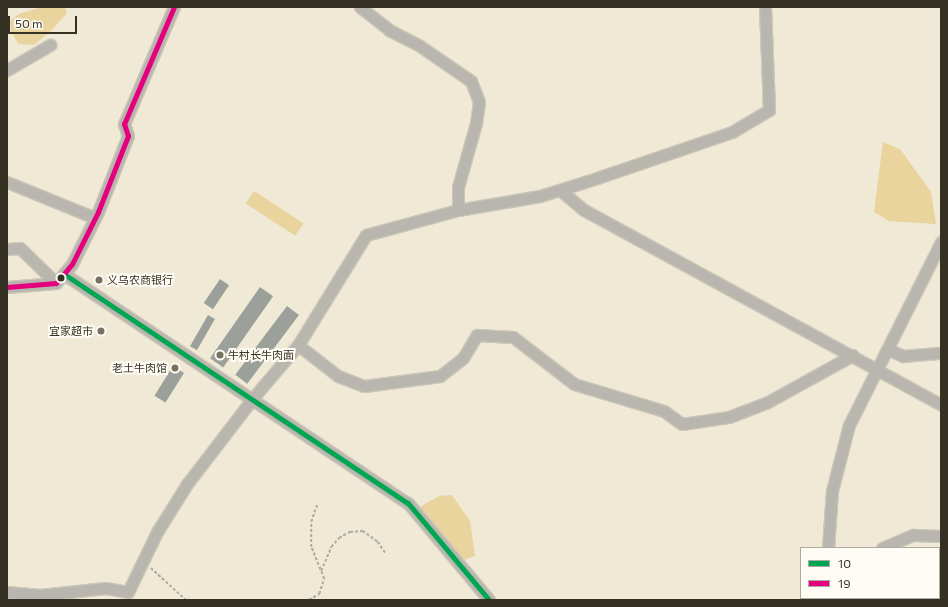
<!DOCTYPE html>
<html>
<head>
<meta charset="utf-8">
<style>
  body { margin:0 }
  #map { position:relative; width:948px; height:607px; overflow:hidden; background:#f0e9d6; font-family:Commissioner,"Noto Sans SC",sans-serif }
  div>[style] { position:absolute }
  .water>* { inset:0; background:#e8d49c; transform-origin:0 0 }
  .building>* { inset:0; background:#9ca09a; transform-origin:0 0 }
  .path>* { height:1.5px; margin-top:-0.75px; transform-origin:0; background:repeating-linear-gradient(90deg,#adaaa2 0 3px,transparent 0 5px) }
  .roads { filter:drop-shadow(1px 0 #ccc7b8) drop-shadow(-1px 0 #ccc7b8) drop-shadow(0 1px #ccc7b8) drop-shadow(0 -1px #ccc7b8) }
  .minor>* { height:11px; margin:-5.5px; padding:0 5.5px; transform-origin:5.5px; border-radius:5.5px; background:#b9b6af }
  .bus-1>* { height:5px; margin:-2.5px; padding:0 2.5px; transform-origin:2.5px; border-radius:2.5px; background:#00a651 }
  .bus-2>* { height:5px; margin:-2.5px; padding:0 2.5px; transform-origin:2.5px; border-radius:2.5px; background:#e5007d }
  .dots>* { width:11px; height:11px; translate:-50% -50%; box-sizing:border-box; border:2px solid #fefcf5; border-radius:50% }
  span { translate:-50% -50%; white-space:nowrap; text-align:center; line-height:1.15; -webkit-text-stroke:4px #fefcf5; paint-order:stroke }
  .poi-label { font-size:11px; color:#343022 }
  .left { translate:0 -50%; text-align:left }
  .right { translate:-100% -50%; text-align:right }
  .frame { position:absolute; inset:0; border:8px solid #343022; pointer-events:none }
  .legend { position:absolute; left:800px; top:547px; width:140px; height:52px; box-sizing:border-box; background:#fefcf5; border:1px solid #adaaa1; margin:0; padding:5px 7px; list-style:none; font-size:12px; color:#343022 }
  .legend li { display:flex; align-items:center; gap:8px; height:20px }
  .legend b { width:20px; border:1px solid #adaaa1 }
  .scale { position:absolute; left:8px; top:16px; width:69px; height:18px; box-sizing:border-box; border:2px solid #343022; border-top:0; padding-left:5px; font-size:12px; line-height:14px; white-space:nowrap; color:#343022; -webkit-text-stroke:3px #fefcf5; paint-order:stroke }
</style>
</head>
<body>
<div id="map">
  <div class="water">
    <div style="clip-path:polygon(42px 7px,65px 7px,67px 13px,51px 31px,34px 45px,18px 44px,11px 31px,10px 21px,19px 14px)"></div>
    <div style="clip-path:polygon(883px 142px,900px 149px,931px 192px,936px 224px,889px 221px,874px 212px)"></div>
    <div style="left:254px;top:191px;width:59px;height:15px;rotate:33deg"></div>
    <div style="clip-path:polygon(452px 495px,470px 521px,475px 556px,460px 561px,418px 508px,439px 496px)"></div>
  </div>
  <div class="building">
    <div style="left:220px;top:279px;width:11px;height:29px;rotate:34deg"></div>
    <div style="left:260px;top:287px;width:16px;height:87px;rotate:35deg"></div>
    <div style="left:287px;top:306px;width:15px;height:86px;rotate:37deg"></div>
    <div style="left:208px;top:315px;width:8px;height:36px;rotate:30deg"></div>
    <div style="left:173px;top:366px;width:13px;height:35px;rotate:32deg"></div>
  </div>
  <div class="path">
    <div style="left:151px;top:568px;width:47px;rotate:42.4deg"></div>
    <div style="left:321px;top:571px;width:26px;rotate:-67deg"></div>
    <div style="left:331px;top:547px;width:12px;rotate:-48deg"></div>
    <div style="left:339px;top:538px;width:13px;rotate:-29deg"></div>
    <div style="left:350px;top:532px;width:13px;rotate:-4deg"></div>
    <div style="left:363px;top:531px;width:19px;rotate:36deg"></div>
    <div style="left:378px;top:542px;width:14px;rotate:56deg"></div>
    <div style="left:309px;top:600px;width:12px;rotate:-31deg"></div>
    <div style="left:319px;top:594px;width:16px;rotate:-72deg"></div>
    <div style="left:324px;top:579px;width:35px;rotate:-112deg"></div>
    <div style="left:311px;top:547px;width:25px;rotate:-90deg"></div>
    <div style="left:311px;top:522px;width:18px;rotate:-71deg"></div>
  </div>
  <div class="roads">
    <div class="minor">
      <div style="left:360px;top:7px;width:37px;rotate:38deg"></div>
      <div style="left:389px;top:30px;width:35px;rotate:27deg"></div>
      <div style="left:420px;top:46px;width:62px;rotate:34.5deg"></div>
      <div style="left:471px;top:81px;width:22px;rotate:69deg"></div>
      <div style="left:479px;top:102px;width:21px;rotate:98deg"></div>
      <div style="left:476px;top:123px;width:66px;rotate:105.7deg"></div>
      <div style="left:458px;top:187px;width:23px;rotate:90deg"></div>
      <div style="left:458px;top:210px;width:83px;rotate:-9.7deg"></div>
      <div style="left:540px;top:196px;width:60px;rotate:-17.5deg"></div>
      <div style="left:597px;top:178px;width:143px;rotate:-18.8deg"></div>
      <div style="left:732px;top:132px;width:43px;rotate:-30.7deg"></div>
      <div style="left:769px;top:110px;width:103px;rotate:-92.2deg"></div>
      <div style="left:7px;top:70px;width:50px;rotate:-30.2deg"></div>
      <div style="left:7px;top:182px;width:95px;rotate:22.2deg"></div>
      <div style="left:560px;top:190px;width:31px;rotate:40deg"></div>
      <div style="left:584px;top:210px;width:407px;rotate:28.6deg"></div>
      <div style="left:458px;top:210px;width:95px;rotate:164.8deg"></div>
      <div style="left:366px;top:235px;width:129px;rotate:121.7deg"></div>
      <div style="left:298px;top:345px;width:51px;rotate:37.8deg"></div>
      <div style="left:338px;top:376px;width:28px;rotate:21deg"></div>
      <div style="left:364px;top:386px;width:77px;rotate:-7.5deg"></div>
      <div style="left:440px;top:376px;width:29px;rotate:-38deg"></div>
      <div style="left:463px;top:358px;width:27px;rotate:-59deg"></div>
      <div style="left:477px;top:335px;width:36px;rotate:3deg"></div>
      <div style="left:513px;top:337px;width:77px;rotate:37.6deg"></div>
      <div style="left:574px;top:384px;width:94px;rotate:16.7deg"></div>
      <div style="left:664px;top:411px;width:22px;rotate:36deg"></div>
      <div style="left:682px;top:424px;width:48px;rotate:-8.5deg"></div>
      <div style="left:729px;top:417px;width:40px;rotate:-21deg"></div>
      <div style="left:766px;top:403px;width:99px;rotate:-28.9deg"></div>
      <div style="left:7px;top:249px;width:13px;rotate:-4deg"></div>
      <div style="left:20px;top:248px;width:50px;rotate:44.2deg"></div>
      <div style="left:64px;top:274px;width:413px;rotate:33.7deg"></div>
      <div style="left:408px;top:503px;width:126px;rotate:50.1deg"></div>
      <div style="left:7px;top:287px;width:49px;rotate:-4.7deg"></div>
      <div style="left:56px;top:283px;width:25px;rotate:-50deg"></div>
      <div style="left:72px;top:264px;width:58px;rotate:-63.4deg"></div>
      <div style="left:98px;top:212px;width:82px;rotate:-68.5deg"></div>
      <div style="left:128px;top:136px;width:13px;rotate:-108deg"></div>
      <div style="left:124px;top:124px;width:127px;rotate:-66.9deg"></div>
      <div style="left:888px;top:349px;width:17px;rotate:25deg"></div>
      <div style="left:903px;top:356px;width:38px;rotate:-5deg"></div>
      <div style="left:828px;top:548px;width:57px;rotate:-86deg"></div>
      <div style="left:832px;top:491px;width:68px;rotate:-75.6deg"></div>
      <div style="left:849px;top:425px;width:205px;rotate:-63.3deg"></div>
      <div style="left:882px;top:548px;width:34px;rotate:-23deg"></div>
      <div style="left:913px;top:535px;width:28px;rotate:2deg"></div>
      <div style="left:7px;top:592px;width:33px;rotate:5deg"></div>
      <div style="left:40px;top:595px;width:66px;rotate:-6.1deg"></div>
      <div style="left:106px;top:588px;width:22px;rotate:10deg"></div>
      <div style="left:128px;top:592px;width:67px;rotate:-64.2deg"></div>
      <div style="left:157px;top:532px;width:57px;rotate:-58deg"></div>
      <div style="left:187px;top:484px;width:108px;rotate:-52.5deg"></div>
      <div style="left:253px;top:398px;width:70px;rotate:-49.7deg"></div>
      <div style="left:820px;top:600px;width:2px;rotate:-63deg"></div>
    </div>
  </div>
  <div class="bus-1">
    <div style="left:64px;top:274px;width:413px;rotate:33.7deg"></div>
    <div style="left:408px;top:503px;width:126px;rotate:50.1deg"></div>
  </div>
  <div class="bus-2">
    <div style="left:7px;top:287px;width:49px;rotate:-4.7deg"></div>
    <div style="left:56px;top:283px;width:25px;rotate:-50deg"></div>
    <div style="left:72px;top:264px;width:58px;rotate:-63.4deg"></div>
    <div style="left:98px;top:212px;width:82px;rotate:-68.5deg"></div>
    <div style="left:128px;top:136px;width:13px;rotate:-108deg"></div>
    <div style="left:124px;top:124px;width:127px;rotate:-66.9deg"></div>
  </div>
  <div class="dots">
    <div style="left:61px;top:278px;background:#343022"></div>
    <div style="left:99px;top:280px;background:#767161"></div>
    <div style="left:101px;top:331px;background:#767161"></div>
    <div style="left:220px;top:355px;background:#767161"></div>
    <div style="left:175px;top:368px;background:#767161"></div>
  </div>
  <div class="poi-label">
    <span class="left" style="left:107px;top:280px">义乌农商银行</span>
    <span class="right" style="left:93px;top:331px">宜家超市</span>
    <span class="left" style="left:228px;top:355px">牛村长牛肉面</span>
    <span class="right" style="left:167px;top:368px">老土牛肉馆</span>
  </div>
  <div class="frame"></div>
  <ul class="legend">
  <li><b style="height:5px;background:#00a651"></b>10</li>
  <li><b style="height:5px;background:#e5007d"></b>19</li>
  </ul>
  <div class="scale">50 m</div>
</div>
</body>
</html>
